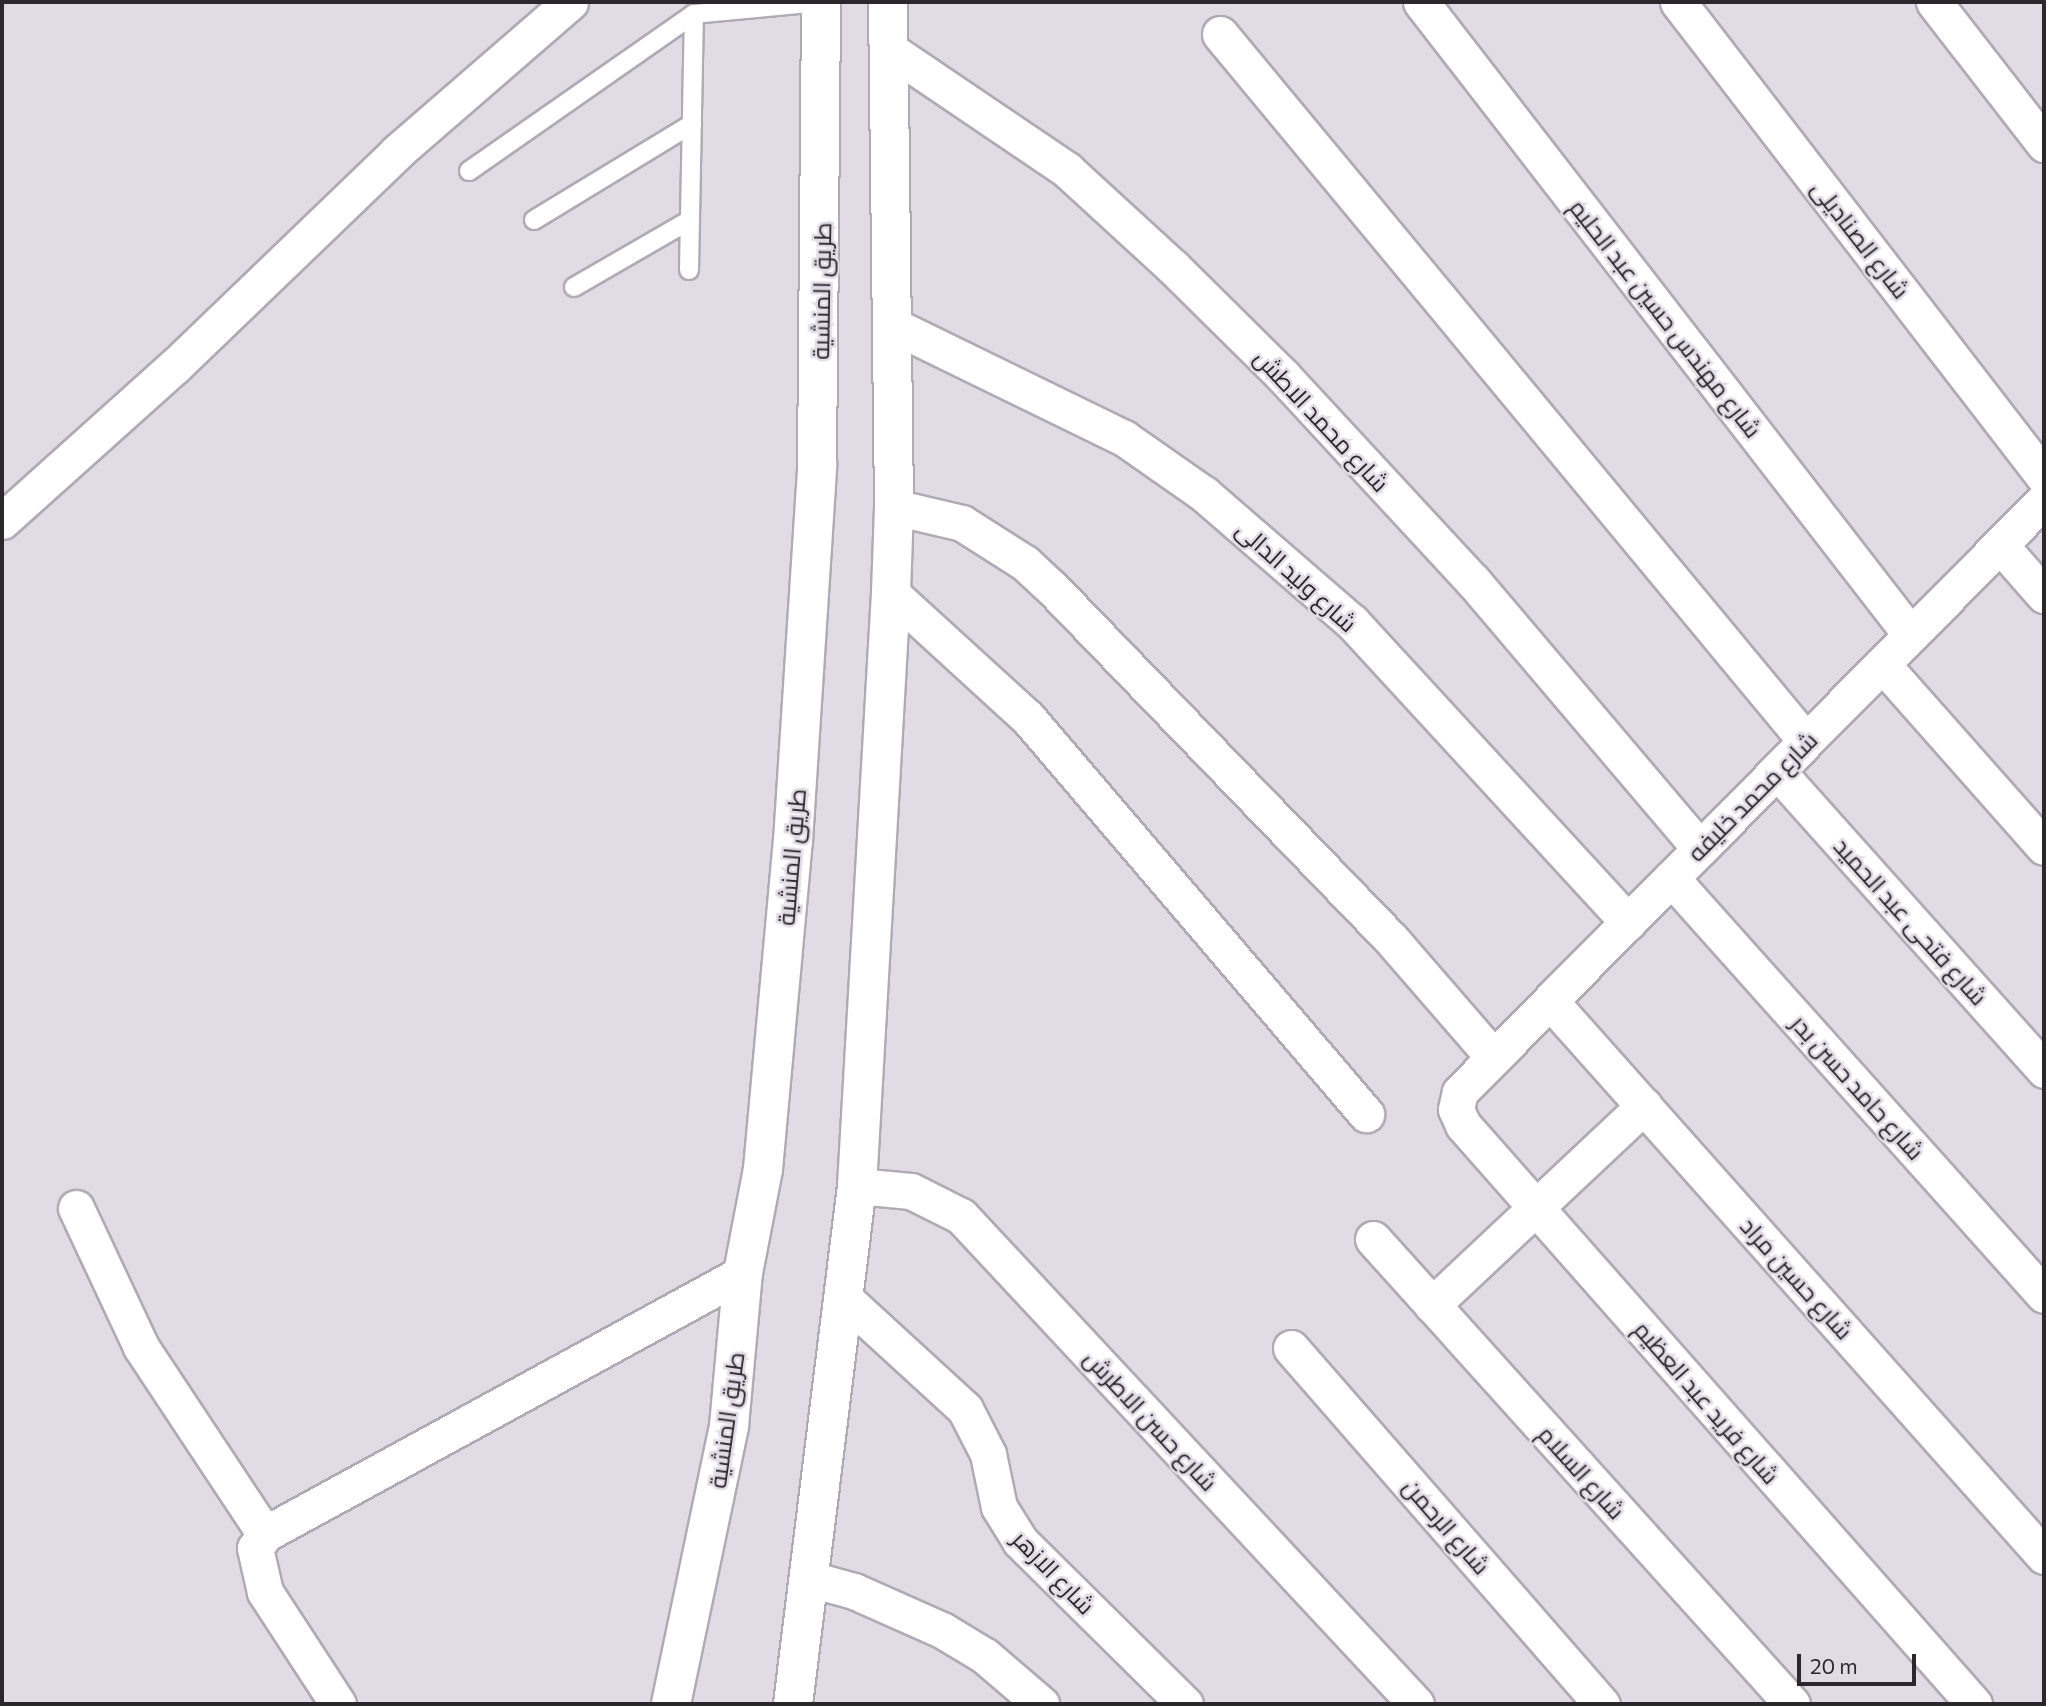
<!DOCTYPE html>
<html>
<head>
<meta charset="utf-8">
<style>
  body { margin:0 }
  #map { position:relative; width:2046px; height:1706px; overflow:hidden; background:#e1dbe6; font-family:Commissioner,Cairo,sans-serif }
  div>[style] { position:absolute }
  .roads { filter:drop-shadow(2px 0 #afaab4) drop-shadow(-2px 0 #afaab4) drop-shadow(0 2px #afaab4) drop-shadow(0 -2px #afaab4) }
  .lane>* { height:18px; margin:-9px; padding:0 9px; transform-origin:9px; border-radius:9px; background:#fff }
  .street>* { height:35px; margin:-17.5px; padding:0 17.5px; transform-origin:17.5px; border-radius:17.5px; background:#fff }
  .secondary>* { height:38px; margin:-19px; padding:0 19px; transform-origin:19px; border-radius:19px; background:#fff }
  span { translate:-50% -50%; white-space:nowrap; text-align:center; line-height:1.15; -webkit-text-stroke:5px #e1dbe6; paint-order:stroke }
  .street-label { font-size:24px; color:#2a282c }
  .frame { position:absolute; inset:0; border:4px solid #2a282c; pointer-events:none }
  .scale { position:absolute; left:1797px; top:1654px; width:119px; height:32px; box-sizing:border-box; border:4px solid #2a282c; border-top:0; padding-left:9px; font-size:21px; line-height:24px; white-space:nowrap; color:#2a282c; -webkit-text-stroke:5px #e1dbe6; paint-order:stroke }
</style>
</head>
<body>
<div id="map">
  <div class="roads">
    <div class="lane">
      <div style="left:469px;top:171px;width:274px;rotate:-34.9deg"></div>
      <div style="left:694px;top:14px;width:128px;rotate:-5.4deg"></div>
      <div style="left:534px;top:220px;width:185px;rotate:-31.3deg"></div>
      <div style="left:689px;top:270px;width:256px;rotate:-88.9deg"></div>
      <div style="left:574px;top:287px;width:134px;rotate:-30deg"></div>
    </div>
    <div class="street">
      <div style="left:1421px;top:2px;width:800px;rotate:52.26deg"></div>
      <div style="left:1678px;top:2px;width:600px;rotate:52.38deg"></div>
      <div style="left:1934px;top:2px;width:180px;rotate:52.2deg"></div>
      <div style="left:1220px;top:34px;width:918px;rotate:50.35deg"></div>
      <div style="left:890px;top:50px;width:214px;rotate:34.1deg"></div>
      <div style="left:1067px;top:170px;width:144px;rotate:42.5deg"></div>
      <div style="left:1173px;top:267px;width:155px;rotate:44.7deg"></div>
      <div style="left:1283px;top:376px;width:280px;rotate:47.2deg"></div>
      <div style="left:1473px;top:581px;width:351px;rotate:49.7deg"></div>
      <div style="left:892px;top:325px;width:258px;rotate:26deg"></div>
      <div style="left:1124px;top:438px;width:98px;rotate:35deg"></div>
      <div style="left:1204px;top:494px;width:196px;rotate:40.9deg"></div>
      <div style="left:1352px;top:622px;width:408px;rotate:47.4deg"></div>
      <div style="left:894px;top:507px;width:70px;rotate:13.2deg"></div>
      <div style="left:962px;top:523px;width:75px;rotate:32.4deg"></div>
      <div style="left:1025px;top:563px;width:37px;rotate:43deg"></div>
      <div style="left:1052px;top:588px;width:488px;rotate:46deg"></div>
      <div style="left:1391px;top:939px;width:157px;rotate:49.1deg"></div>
      <div style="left:2px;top:521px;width:232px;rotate:-41.9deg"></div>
      <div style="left:175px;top:366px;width:308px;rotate:-43.9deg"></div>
      <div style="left:397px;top:152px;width:229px;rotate:-40.9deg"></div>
      <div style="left:2000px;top:545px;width:67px;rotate:48.7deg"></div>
      <div style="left:891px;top:593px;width:185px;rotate:42.4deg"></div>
      <div style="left:1028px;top:718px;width:521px;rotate:49.52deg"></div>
      <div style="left:1882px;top:664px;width:244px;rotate:48.5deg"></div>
      <div style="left:1777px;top:771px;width:401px;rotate:48.2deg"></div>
      <div style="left:1671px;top:878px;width:559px;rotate:48.19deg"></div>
      <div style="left:1550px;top:1001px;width:743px;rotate:48.33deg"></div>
      <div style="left:857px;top:1186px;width:54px;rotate:5.3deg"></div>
      <div style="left:911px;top:1191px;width:56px;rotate:26.6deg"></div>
      <div style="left:961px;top:1216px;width:667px;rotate:47deg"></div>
      <div style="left:76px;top:1208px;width:153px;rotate:64.9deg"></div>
      <div style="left:141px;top:1347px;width:224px;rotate:56.5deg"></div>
      <div style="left:1373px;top:1239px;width:626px;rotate:47.98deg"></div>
      <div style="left:845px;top:1299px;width:163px;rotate:42.5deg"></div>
      <div style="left:965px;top:1409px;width:51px;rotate:62.9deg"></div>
      <div style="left:988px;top:1454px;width:54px;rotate:78.3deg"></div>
      <div style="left:999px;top:1507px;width:40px;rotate:58deg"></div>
      <div style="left:1020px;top:1541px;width:232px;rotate:44.7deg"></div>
      <div style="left:1432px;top:1305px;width:291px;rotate:-43.2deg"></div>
      <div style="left:1291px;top:1348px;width:473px;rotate:48.9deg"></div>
      <div style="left:807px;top:1578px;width:49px;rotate:15.5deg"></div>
      <div style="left:854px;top:1591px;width:96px;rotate:23.9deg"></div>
      <div style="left:942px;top:1630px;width:50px;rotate:31.2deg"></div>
      <div style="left:985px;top:1656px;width:74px;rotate:40.6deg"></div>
      <div style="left:338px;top:1704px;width:134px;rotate:-123.1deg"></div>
      <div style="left:265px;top:1592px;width:45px;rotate:-102.8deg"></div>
      <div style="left:255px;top:1548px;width:17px;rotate:-54deg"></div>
      <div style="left:265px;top:1534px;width:545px;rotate:-28.64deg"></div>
      <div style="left:1974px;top:1704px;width:772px;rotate:-131.43deg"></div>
      <div style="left:1463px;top:1125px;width:17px;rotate:-114deg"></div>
      <div style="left:1456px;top:1109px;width:17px;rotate:-77deg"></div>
      <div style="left:1460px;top:1092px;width:832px;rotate:-45.39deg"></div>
    </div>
    <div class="secondary">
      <div style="left:671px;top:1704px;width:284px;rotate:-78.2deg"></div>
      <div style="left:729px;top:1426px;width:154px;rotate:-84.8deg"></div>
      <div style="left:743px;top:1273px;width:106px;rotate:-79.1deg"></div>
      <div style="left:763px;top:1169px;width:329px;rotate:-84.8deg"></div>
      <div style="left:793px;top:841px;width:377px;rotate:-86.3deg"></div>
      <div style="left:817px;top:465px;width:463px;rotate:-89.5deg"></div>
      <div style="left:793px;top:1704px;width:522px;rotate:-82.96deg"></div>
      <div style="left:857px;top:1186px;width:594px;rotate:-86.72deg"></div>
      <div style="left:891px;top:593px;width:86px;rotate:-88deg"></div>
      <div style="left:894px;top:507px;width:505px;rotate:-90.68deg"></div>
    </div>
  </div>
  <div class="street-label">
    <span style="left:1861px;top:239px;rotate:52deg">شارع الصناديلى</span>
    <span style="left:821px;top:291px;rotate:-89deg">طريق المنشية</span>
    <span style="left:1666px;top:318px;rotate:52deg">شارع مهندس حسين عبد الحليم</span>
    <span style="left:1322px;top:420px;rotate:47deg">شارع محمد الاطش</span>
    <span style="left:1297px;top:576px;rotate:42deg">شارع وليد الدالى</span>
    <span style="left:1752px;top:796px;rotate:-45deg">شارع محمد خليفه</span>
    <span style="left:791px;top:857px;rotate:-85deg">طريق المنشية</span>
    <span style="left:1911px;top:921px;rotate:48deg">شارع فتحى عبد الحميد</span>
    <span style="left:1858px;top:1087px;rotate:48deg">شارع حامد حسن بدر</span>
    <span style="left:1797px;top:1278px;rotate:48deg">شارع حسين مراد</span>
    <span style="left:1707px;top:1402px;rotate:49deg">شارع فريد عبد العظيم</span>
    <span style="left:726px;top:1420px;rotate:-82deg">طريق المنشية</span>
    <span style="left:1151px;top:1420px;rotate:47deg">شارع حسن الاطرش</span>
    <span style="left:1582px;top:1472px;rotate:48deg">شارع السلام</span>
    <span style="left:1447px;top:1526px;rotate:49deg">شارع الرحمن</span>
    <span style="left:1054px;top:1572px;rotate:46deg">شارع الازهر</span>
  </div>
  <div class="frame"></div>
  <div class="scale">20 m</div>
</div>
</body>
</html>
